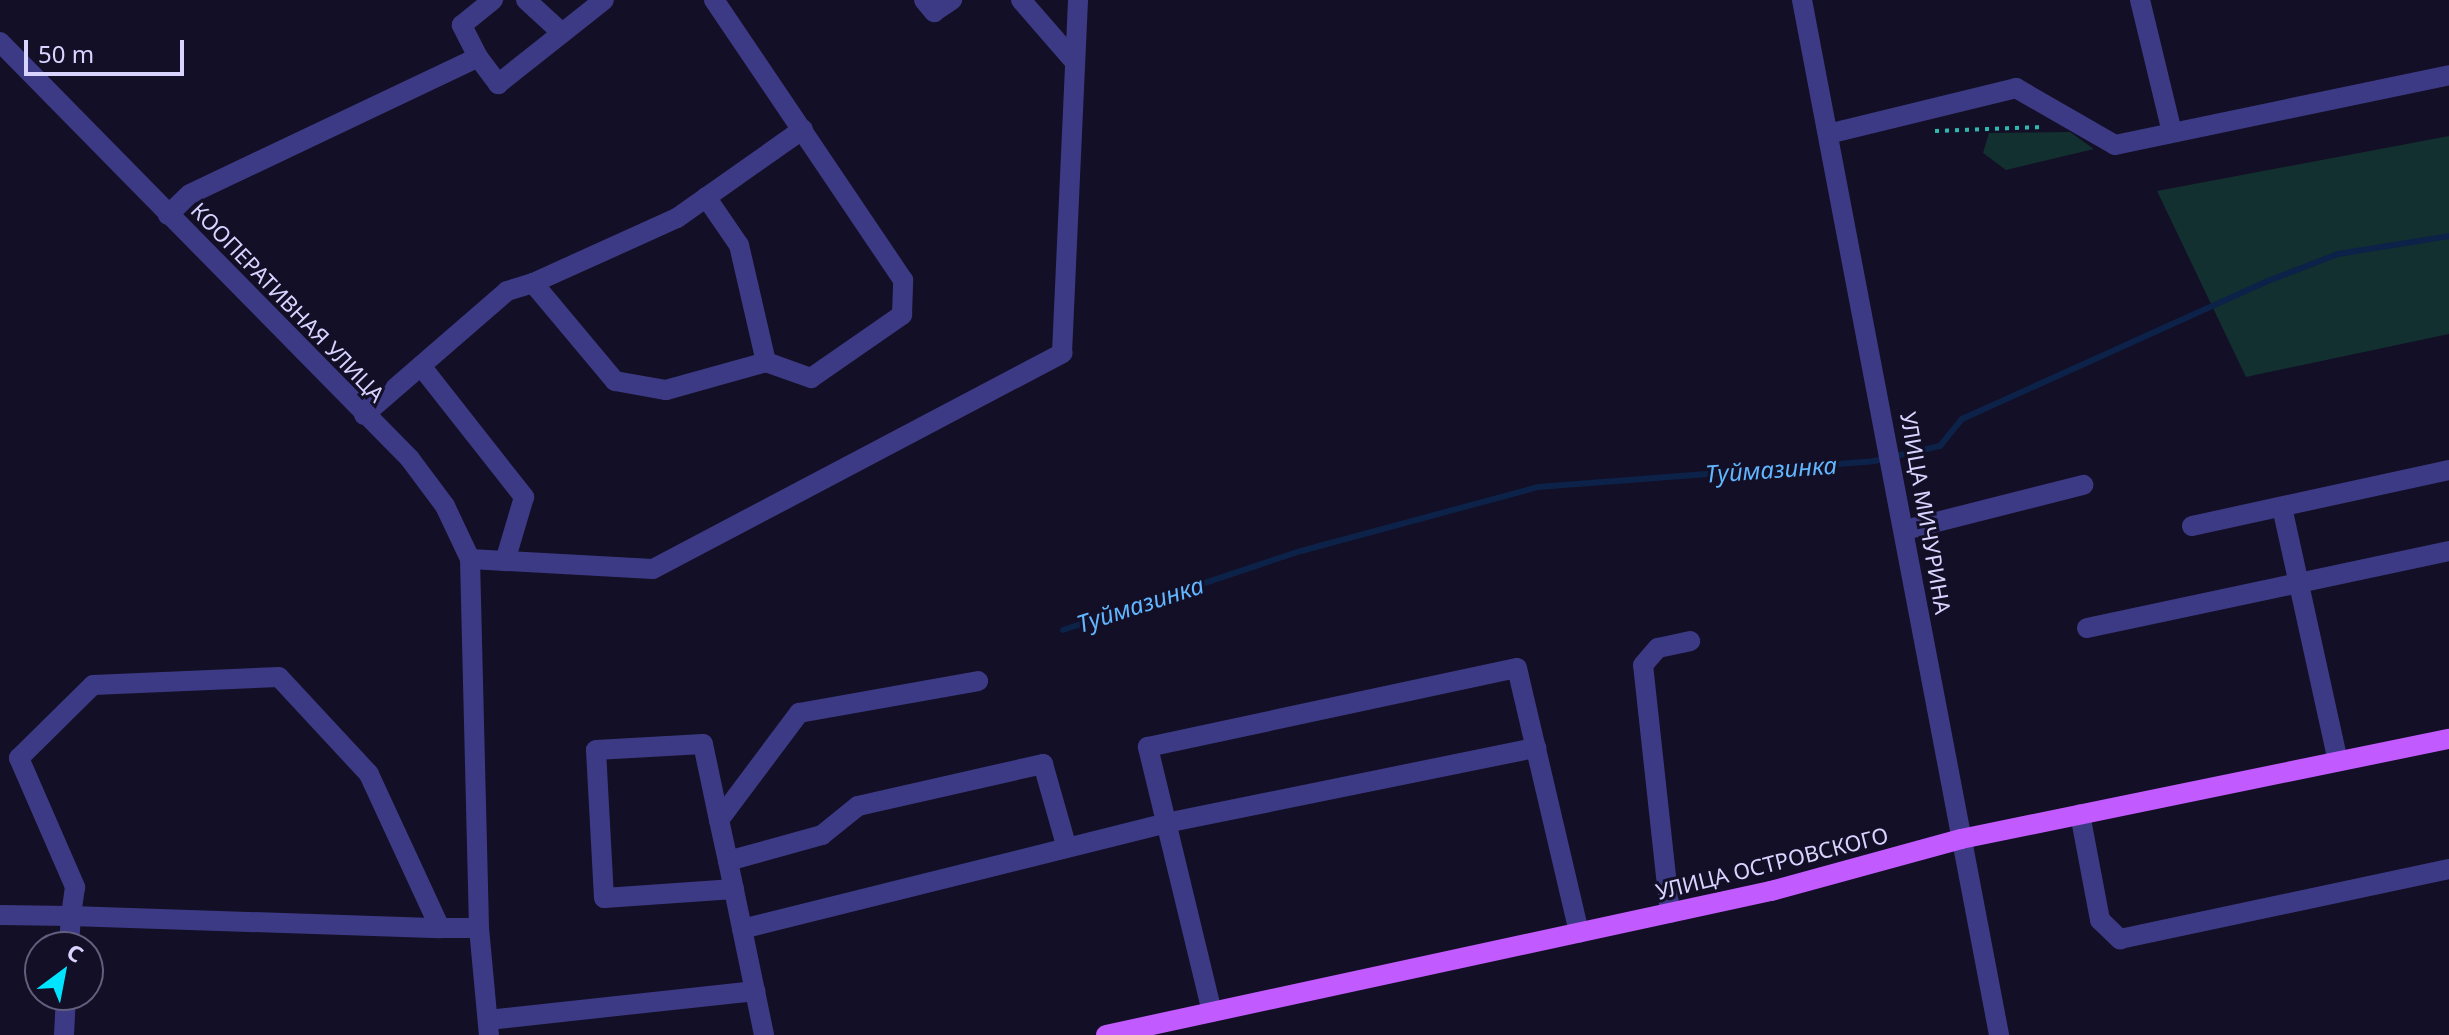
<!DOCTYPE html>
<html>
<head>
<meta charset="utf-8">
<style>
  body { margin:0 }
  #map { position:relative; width:2449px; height:1035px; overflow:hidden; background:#130f26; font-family:"Noto Sans",sans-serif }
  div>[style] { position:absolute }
  .green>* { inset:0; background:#12302f }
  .stream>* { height:6px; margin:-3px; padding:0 3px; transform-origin:3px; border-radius:3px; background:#0c2248 }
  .path>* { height:4px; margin-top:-2px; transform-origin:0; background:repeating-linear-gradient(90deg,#2fb8b0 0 4px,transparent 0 10px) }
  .minor>* { height:20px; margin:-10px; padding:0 10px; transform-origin:10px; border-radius:10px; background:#3d3a85 }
  .major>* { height:20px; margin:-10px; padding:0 10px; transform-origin:10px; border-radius:10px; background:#c25bff }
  span { translate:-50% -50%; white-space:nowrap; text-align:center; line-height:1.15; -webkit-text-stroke:6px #130f26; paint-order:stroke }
  .street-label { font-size:22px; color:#d9d4ff }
  .water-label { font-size:24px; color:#62b6ff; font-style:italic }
  .north { position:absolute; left:24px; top:931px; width:80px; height:80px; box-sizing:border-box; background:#130f26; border:2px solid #625e7d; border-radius:50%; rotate:32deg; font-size:22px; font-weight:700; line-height:32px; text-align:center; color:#d9d4ff }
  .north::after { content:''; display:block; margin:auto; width:28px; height:36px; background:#00e5ff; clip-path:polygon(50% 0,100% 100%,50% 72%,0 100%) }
  .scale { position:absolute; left:24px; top:40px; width:160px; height:36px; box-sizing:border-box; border:4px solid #d9d4ff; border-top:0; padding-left:10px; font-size:24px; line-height:28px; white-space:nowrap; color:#d9d4ff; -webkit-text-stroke:6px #130f26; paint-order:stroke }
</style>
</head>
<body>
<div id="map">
  <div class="green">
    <div style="clip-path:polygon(2070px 132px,2094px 149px,2006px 170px,1983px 153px,1989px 133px)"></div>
    <div style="clip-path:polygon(2449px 136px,2449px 334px,2246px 377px,2157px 191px)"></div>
  </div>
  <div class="stream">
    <div style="left:1063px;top:630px;width:251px;rotate:-18.4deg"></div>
    <div style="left:1301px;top:551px;width:245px;rotate:-15.1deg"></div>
    <div style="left:1538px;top:487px;width:337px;rotate:-4.4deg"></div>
    <div style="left:1874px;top:461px;width:68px;rotate:-12.8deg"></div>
    <div style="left:1940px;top:446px;width:35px;rotate:-51deg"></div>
    <div style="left:1962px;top:419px;width:333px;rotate:-24.3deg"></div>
    <div style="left:2265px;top:282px;width:78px;rotate:-21deg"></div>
    <div style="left:2338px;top:254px;width:112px;rotate:-9.2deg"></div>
  </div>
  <div class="path">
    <div style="left:1935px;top:131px;width:107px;rotate:-2.1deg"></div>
  </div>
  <div class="minor">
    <div style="left:526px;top:0;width:49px;rotate:42.5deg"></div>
    <div style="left:924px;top:0;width:16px;rotate:50deg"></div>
    <div style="left:934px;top:12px;width:22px;rotate:-34deg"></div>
    <div style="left:1021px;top:0;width:81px;rotate:49deg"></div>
    <div style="left:1802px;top:0;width:1054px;rotate:79.22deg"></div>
    <div style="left:2140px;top:0;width:136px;rotate:76.4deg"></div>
    <div style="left:0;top:42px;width:585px;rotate:45.48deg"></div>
    <div style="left:410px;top:459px;width:59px;rotate:53.3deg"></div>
    <div style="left:445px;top:506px;width:59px;rotate:64.7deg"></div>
    <div style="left:470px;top:559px;width:369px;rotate:88.6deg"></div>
    <div style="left:479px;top:928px;width:107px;rotate:84.7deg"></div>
    <div style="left:478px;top:57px;width:36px;rotate:-117deg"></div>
    <div style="left:462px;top:25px;width:40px;rotate:-39deg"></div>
    <div style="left:1828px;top:134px;width:194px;rotate:-13.7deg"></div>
    <div style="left:2016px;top:88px;width:114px;rotate:29.9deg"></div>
    <div style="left:2115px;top:145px;width:341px;rotate:-11.8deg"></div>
    <div style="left:706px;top:197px;width:58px;rotate:55.5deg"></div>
    <div style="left:739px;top:245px;width:120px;rotate:77deg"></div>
    <div style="left:168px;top:215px;width:30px;rotate:-44deg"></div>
    <div style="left:190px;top:194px;width:319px;rotate:-25.4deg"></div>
    <div style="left:478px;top:57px;width:34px;rotate:53deg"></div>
    <div style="left:498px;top:84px;width:135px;rotate:-38.4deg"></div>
    <div style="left:533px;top:283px;width:158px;rotate:-24.3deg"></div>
    <div style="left:677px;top:218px;width:154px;rotate:-35.2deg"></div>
    <div style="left:421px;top:366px;width:167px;rotate:51.8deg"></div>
    <div style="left:524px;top:497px;width:67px;rotate:106.5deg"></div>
    <div style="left:364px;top:415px;width:189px;rotate:-40.9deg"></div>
    <div style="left:507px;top:291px;width:27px;rotate:-17deg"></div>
    <div style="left:533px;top:283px;width:128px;rotate:50.1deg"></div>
    <div style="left:615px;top:381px;width:52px;rotate:10deg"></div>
    <div style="left:666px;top:390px;width:104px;rotate:-15.6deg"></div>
    <div style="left:766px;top:362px;width:48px;rotate:19.6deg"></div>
    <div style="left:811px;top:378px;width:111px;rotate:-34.7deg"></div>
    <div style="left:902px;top:315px;width:35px;rotate:-88deg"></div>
    <div style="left:903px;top:280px;width:338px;rotate:-124deg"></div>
    <div style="left:2282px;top:507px;width:260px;rotate:77.6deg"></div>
    <div style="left:2192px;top:526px;width:263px;rotate:-12.3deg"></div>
    <div style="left:1905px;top:530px;width:184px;rotate:-14.2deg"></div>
    <div style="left:470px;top:559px;width:183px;rotate:3.1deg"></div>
    <div style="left:653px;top:569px;width:463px;rotate:-27.8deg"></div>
    <div style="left:1062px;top:353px;width:353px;rotate:-87.4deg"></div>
    <div style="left:2087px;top:628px;width:370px;rotate:-12deg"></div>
    <div style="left:2080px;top:814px;width:108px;rotate:79.3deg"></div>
    <div style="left:2100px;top:920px;width:28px;rotate:44deg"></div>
    <div style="left:2120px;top:939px;width:336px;rotate:-12deg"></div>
    <div style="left:719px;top:820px;width:134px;rotate:-53.2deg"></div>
    <div style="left:799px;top:713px;width:182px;rotate:-10.1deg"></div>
    <div style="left:728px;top:861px;width:98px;rotate:-15.5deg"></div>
    <div style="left:822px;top:835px;width:46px;rotate:-38.9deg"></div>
    <div style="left:858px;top:806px;width:190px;rotate:-12.8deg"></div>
    <div style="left:1043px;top:764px;width:87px;rotate:74.1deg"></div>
    <div style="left:734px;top:889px;width:130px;rotate:176deg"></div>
    <div style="left:604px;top:898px;width:148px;rotate:-93.1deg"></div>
    <div style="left:596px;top:750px;width:107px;rotate:-3.2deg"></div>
    <div style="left:703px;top:744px;width:78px;rotate:78.1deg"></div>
    <div style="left:719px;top:820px;width:42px;rotate:77.6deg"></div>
    <div style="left:728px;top:861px;width:178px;rotate:78.3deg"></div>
    <div style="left:1670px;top:913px;width:249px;rotate:-96.2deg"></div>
    <div style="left:1643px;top:665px;width:23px;rotate:-49deg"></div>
    <div style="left:1658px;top:648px;width:33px;rotate:-12deg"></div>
    <div style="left:0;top:915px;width:71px;rotate:0.8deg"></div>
    <div style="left:71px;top:916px;width:31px;rotate:94deg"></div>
    <div style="left:440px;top:928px;width:170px;rotate:-114.8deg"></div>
    <div style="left:369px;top:774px;width:132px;rotate:-132.9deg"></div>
    <div style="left:279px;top:677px;width:186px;rotate:177.5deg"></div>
    <div style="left:93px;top:685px;width:104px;rotate:135.4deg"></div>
    <div style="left:19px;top:758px;width:141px;rotate:66.5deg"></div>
    <div style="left:75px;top:887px;width:29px;rotate:98deg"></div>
    <div style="left:71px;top:916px;width:369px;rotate:1.9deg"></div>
    <div style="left:440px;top:928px;width:39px"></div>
    <div style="left:742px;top:929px;width:437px;rotate:-14deg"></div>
    <div style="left:1166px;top:823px;width:378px;rotate:-11.5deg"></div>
    <div style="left:1212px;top:1012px;width:273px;rotate:-103.6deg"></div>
    <div style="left:1148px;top:747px;width:377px;rotate:-12.1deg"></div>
    <div style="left:1517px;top:668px;width:272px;rotate:76.8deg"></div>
    <div style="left:488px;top:1020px;width:269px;rotate:-6.2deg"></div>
    <div style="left:64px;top:1035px;width:40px;rotate:-87.1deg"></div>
  </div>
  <div class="major">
    <div style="left:1106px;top:1035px;width:680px;rotate:-12.22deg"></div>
    <div style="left:1771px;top:891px;width:197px;rotate:-15.3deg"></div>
    <div style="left:1961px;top:839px;width:498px;rotate:-11.6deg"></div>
  </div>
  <div class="street-label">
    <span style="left:288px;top:302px;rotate:46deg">КООПЕРАТИВНАЯ УЛИЦА</span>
    <span style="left:1926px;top:513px;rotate:80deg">УЛИЦА МИЧУРИНА</span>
    <span style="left:1772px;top:863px;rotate:-14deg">УЛИЦА ОСТРОВСКОГО</span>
  </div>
  <div class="water-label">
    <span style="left:1771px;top:469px;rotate:-4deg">Туймазинка</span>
    <span style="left:1140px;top:604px;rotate:-18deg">Туймазинка</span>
  </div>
  <div class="north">С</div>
  <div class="scale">50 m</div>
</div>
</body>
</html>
